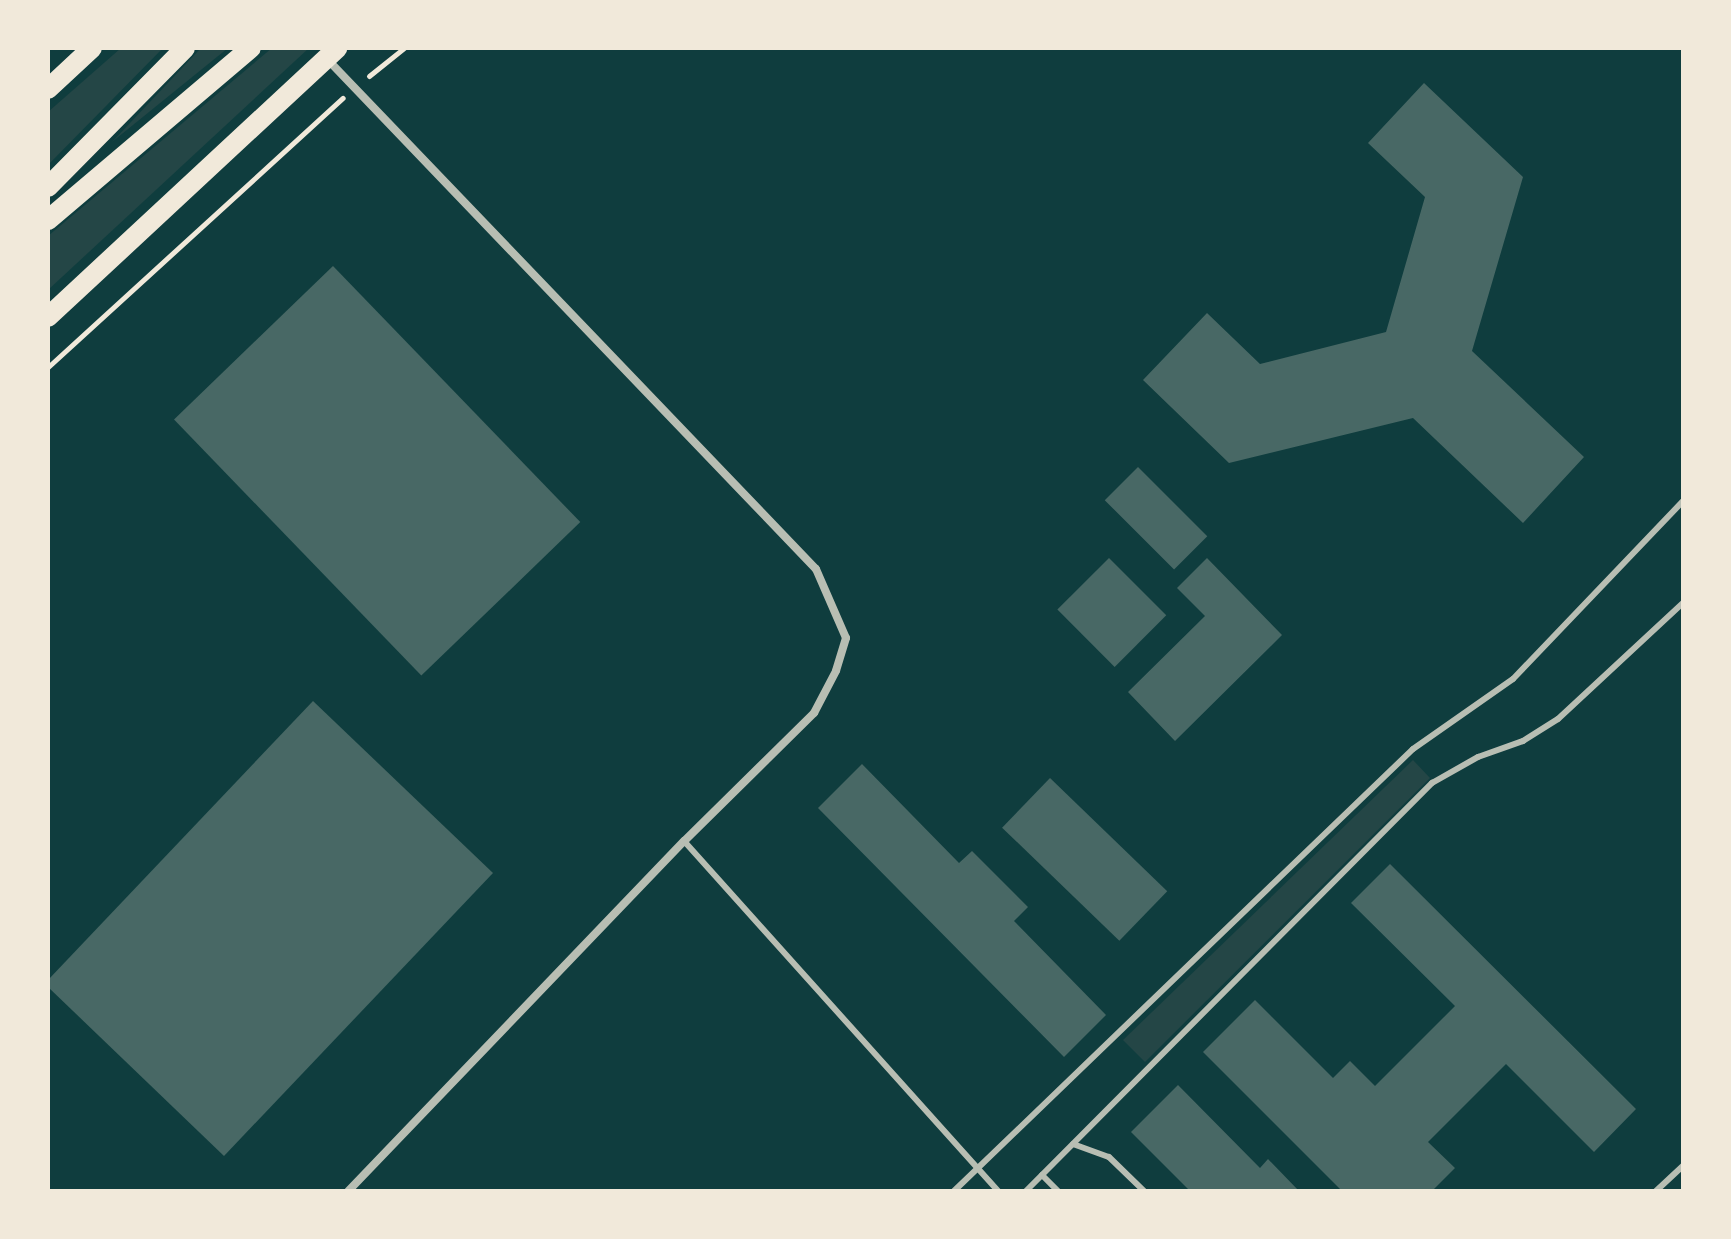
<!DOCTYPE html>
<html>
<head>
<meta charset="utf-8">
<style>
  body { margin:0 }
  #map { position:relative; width:1731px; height:1239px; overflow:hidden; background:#0f3d3e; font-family:"Public Sans",sans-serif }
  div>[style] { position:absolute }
  .green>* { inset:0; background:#244646 }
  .building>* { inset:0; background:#486865; transform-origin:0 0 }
  .path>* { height:5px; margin:-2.5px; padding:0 2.5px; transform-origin:2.5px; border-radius:2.5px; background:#f1e9da }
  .service>* { height:6px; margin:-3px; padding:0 3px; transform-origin:3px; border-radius:3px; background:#b8beb3 }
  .minor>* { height:8px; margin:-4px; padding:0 4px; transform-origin:4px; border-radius:4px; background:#b8beb3 }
  .primary>* { height:20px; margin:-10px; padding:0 10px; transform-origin:10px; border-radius:10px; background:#f1e9da }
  span { translate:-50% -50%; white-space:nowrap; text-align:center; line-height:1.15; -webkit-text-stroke:6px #f1e9da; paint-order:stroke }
  .frame { position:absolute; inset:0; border:50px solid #f1e9da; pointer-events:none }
</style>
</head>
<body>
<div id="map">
  <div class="green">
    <div style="clip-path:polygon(121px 48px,163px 48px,48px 165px,48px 112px)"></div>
    <div style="clip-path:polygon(201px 48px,228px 48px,112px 142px)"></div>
    <div style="clip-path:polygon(272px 48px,309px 48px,48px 290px,48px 236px)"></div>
    <div style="clip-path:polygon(1413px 760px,1430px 778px,1145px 1062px,1123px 1040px)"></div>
  </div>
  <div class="building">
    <div style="clip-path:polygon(1424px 83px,1523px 177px,1472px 351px,1584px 457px,1523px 523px,1413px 418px,1229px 463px,1143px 380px,1207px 313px,1260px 364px,1386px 332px,1425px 197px,1368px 143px)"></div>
    <div style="left:333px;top:266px;width:356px;height:221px;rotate:46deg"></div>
    <div style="left:1138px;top:467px;width:98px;height:47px;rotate:45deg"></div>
    <div style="left:1109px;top:558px;width:81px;height:73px;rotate:45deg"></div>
    <div style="clip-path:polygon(1207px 558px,1282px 635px,1175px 741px,1128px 692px,1205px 616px,1177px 588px)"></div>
    <div style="clip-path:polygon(313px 701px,493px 873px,224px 1156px,48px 987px,48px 980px)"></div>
    <div style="clip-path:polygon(862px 764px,959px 863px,972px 851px,1028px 907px,1014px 921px,1106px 1015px,1064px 1057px,818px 808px)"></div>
    <div style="left:1050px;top:778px;width:163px;height:69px;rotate:44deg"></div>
    <div style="clip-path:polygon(1390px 864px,1636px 1109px,1594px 1152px,1506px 1064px,1428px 1142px,1455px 1168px,1432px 1191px,1342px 1191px,1203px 1052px,1255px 1000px,1333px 1078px,1350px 1061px,1375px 1086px,1455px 1006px,1351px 903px)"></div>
    <div style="clip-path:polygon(1178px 1085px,1260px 1168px,1268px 1159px,1299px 1191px,1190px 1191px,1131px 1132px)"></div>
  </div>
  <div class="path">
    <div style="left:369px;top:76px;width:45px;rotate:-38.7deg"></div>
    <div style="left:48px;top:367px;width:399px;rotate:-42.4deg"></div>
  </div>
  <div class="service">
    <div style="left:684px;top:841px;width:470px;rotate:48.1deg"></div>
    <div style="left:1073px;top:1144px;width:38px;rotate:20deg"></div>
    <div style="left:1109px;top:1157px;width:49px;rotate:44.2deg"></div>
    <div style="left:1042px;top:1175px;width:23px;rotate:45deg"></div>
    <div style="left:954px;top:1191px;width:637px;rotate:-43.92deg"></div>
    <div style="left:1413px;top:749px;width:122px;rotate:-35deg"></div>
    <div style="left:1513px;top:679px;width:246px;rotate:-46.3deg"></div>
    <div style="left:1026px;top:1191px;width:576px;rotate:-45.14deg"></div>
    <div style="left:1432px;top:783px;width:53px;rotate:-29.5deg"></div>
    <div style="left:1478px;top:757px;width:48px;rotate:-19.6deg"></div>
    <div style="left:1523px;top:741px;width:41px;rotate:-32.2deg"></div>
    <div style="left:1558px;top:719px;width:171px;rotate:-42.9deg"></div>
    <div style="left:1656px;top:1191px;width:37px;rotate:-43deg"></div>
  </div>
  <div class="minor">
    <div style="left:328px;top:60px;width:705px;rotate:46.21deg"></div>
    <div style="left:816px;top:569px;width:75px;rotate:66.5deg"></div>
    <div style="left:846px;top:638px;width:34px;rotate:107deg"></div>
    <div style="left:836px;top:671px;width:47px;rotate:117.6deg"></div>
    <div style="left:814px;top:713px;width:182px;rotate:135.4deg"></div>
    <div style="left:684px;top:841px;width:485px;rotate:133.8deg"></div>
  </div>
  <div class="primary">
    <div style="left:48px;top:89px;width:60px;rotate:-43deg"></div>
    <div style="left:48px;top:187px;width:195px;rotate:-45.4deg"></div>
    <div style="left:48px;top:220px;width:266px;rotate:-40.3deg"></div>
    <div style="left:48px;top:317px;width:395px;rotate:-42.9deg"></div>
  </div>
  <div class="frame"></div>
</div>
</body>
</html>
